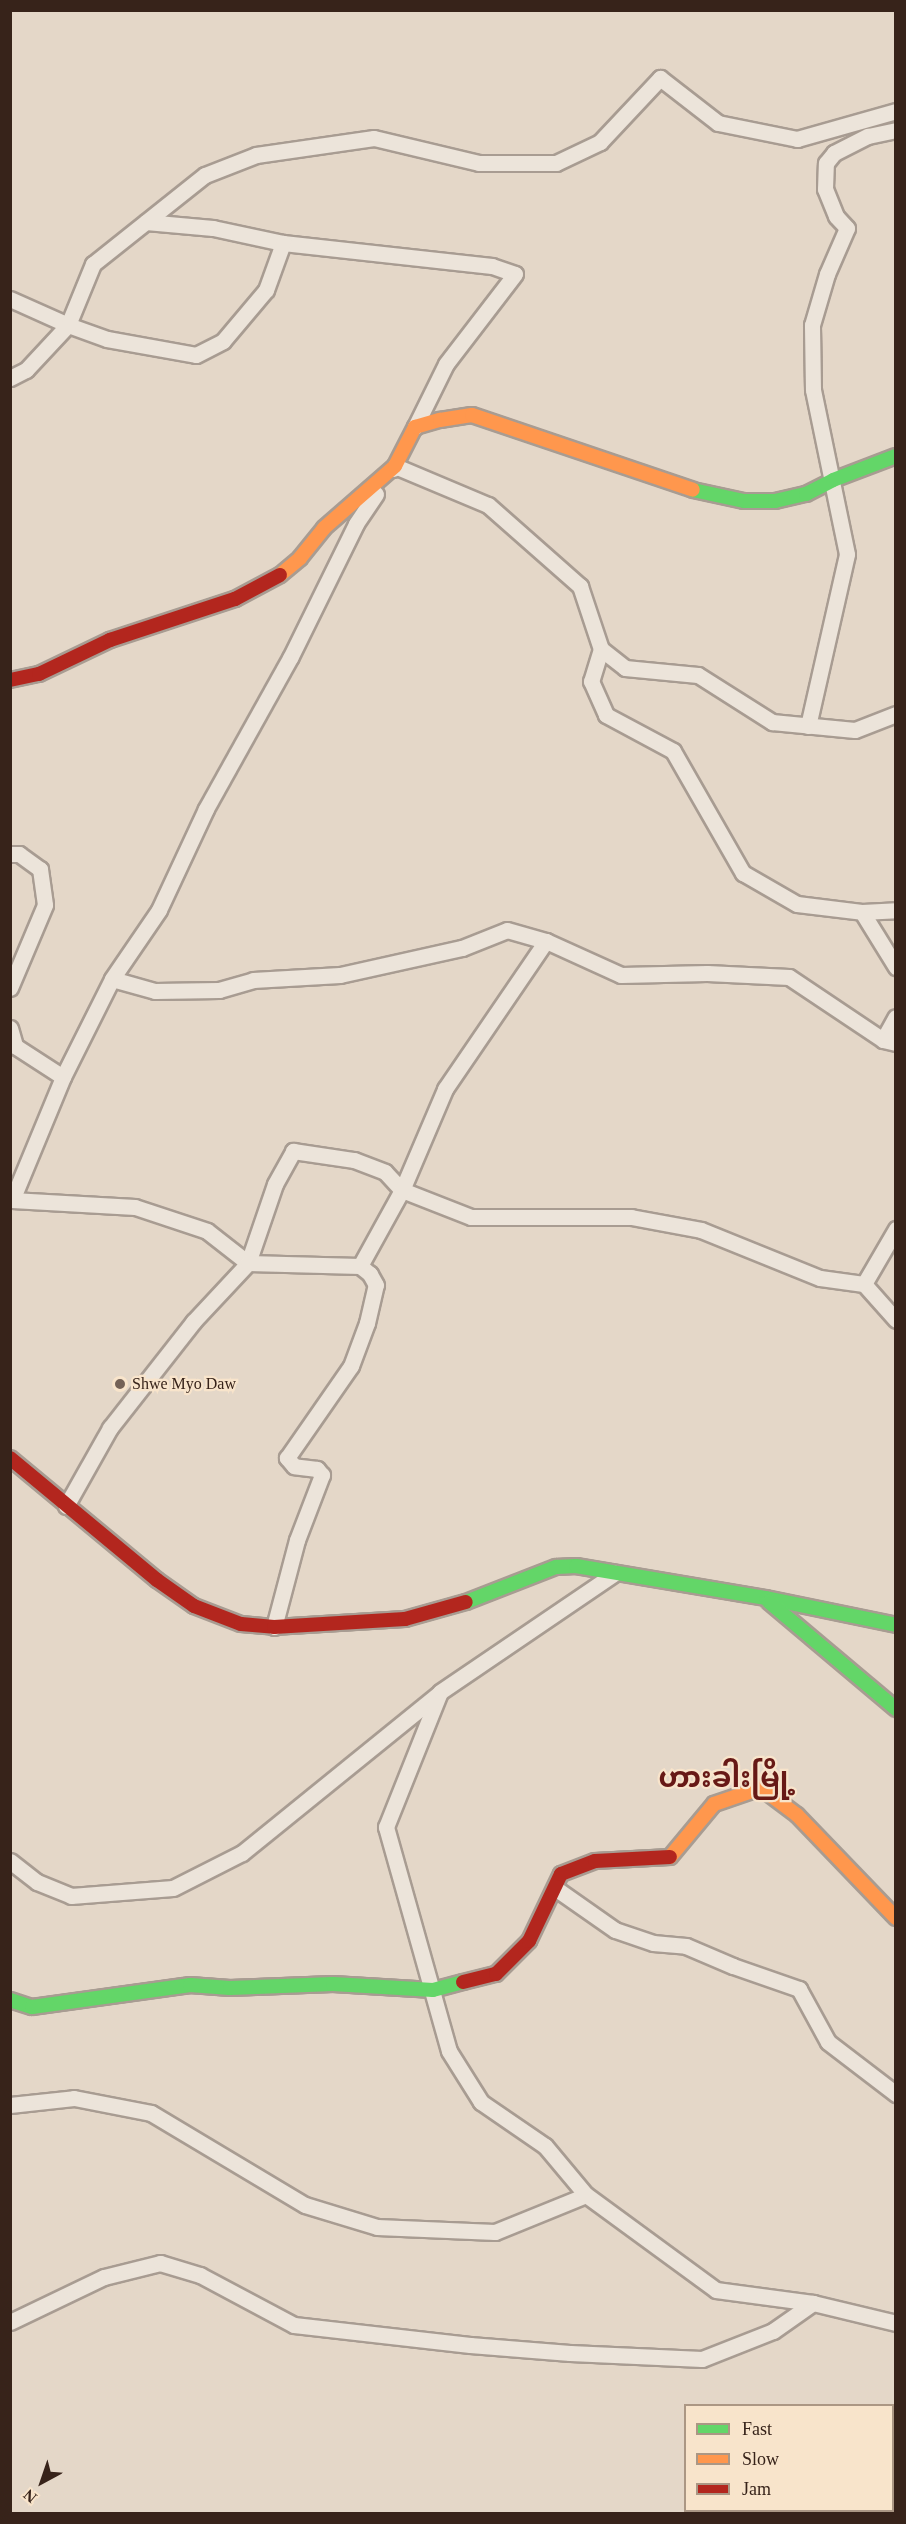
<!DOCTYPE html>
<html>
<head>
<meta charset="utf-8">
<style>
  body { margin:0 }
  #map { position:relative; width:906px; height:2524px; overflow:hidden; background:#e4d7c8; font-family:"Times New Roman","Noto Sans Myanmar",serif }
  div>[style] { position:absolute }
  .roads { filter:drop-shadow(2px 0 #a89c92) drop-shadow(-2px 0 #a89c92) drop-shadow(0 2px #a89c92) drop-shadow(0 -2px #a89c92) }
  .street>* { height:15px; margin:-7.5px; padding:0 7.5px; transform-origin:7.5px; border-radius:7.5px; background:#ece4da }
  .fast>* { height:14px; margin:-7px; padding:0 7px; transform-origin:7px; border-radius:7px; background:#63d668 }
  .slow>* { height:14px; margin:-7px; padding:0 7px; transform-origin:7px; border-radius:7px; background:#ff974d }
  .jam>* { height:14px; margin:-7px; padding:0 7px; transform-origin:7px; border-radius:7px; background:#b3261e }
  .dots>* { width:16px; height:16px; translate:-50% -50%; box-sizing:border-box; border:3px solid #f8e4cb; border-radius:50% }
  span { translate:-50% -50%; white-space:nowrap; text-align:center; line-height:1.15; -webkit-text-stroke:4.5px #f8e4cb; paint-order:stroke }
  .poi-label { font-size:16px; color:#37231a }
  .left { translate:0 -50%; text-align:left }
  .town-label { font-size:28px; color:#671916; font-weight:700 }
  .frame { position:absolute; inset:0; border:12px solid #37231a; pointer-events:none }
  .legend { position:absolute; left:684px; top:2404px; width:210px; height:108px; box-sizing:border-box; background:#f8e4cb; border:2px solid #ab9784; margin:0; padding:8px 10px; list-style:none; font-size:18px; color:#37231a }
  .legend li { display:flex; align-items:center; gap:12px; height:30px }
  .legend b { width:30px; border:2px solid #ab9784 }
  .north { position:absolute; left:12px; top:2452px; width:60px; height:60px; -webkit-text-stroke:4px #f8e4cb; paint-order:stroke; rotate:220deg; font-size:16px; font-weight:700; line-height:24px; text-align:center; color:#37231a }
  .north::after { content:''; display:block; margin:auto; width:21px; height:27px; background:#37231a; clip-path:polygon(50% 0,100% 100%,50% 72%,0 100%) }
</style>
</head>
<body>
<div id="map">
  <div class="roads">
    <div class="street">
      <div style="left:146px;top:222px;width:67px;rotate:5.1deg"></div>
      <div style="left:213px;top:228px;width:72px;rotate:12.1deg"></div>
      <div style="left:283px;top:243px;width:210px;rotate:6.3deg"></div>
      <div style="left:492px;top:266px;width:24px;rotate:19deg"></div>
      <div style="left:515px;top:274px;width:113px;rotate:127.5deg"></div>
      <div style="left:446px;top:364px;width:70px;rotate:116.2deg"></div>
      <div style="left:10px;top:299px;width:64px;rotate:24.1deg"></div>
      <div style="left:68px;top:325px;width:41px;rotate:19.7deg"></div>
      <div style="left:107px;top:339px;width:90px;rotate:10.2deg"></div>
      <div style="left:196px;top:355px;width:30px;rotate:-27deg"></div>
      <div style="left:223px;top:341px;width:67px;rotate:-49.9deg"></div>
      <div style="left:266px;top:290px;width:50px;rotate:-70.1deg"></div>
      <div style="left:10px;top:378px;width:18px;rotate:-27deg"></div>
      <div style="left:26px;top:370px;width:62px;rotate:-47deg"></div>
      <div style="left:68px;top:325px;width:66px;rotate:-67.7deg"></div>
      <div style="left:93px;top:264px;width:143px;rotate:-38.5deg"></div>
      <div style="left:205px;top:175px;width:55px;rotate:-21.4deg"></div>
      <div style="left:256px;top:155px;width:119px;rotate:-8.2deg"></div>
      <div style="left:374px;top:138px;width:108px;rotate:13.4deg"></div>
      <div style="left:479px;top:163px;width:77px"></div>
      <div style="left:556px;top:163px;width:49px;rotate:-25.5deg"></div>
      <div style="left:600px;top:142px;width:88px;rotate:-46.8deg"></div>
      <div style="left:660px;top:78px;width:73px;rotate:37.8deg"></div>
      <div style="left:718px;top:123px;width:81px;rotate:11.4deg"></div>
      <div style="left:797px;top:139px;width:103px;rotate:-15.8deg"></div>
      <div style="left:393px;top:469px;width:4px;rotate:-56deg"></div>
      <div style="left:395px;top:466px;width:101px;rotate:22.8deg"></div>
      <div style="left:488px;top:505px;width:123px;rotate:41.4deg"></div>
      <div style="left:580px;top:586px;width:66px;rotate:71.6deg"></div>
      <div style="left:601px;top:649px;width:34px;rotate:107deg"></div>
      <div style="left:591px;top:681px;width:37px;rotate:66deg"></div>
      <div style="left:606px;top:715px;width:76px;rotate:28.2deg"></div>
      <div style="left:673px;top:751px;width:141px;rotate:60.2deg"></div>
      <div style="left:743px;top:873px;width:62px;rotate:29.9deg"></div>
      <div style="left:797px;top:904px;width:65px;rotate:7deg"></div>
      <div style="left:862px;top:912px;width:34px;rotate:-3deg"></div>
      <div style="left:376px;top:494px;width:36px;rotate:124deg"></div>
      <div style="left:356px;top:524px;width:149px;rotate:116.2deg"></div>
      <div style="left:290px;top:658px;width:173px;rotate:119.1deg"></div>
      <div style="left:206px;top:809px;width:111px;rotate:115deg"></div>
      <div style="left:159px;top:910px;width:83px;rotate:124.3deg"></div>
      <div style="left:112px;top:979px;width:110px;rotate:116.6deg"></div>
      <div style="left:63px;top:1077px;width:133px;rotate:112.5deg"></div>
      <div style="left:12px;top:1200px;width:123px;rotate:3.3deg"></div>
      <div style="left:135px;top:1207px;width:76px;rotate:18.4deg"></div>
      <div style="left:207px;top:1231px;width:52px;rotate:38deg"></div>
      <div style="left:248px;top:1263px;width:83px;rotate:-71.1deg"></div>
      <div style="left:275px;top:1184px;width:38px;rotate:-61deg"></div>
      <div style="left:293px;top:1151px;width:62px;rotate:8.4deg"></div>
      <div style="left:354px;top:1160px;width:33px;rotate:21deg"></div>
      <div style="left:385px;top:1172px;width:25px;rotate:47deg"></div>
      <div style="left:402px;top:1190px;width:74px;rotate:21.4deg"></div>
      <div style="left:471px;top:1217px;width:160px"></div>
      <div style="left:631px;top:1217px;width:71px;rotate:10.5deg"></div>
      <div style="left:701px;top:1230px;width:128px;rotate:22deg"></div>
      <div style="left:820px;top:1278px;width:44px;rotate:7.8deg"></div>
      <div style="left:864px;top:1284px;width:48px;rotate:48.4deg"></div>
      <div style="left:601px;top:649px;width:31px;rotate:38deg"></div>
      <div style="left:625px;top:668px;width:73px;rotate:5.5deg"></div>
      <div style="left:698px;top:675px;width:88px;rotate:32.4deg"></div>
      <div style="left:772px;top:722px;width:83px;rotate:5.5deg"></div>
      <div style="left:855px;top:730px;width:44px;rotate:-21.3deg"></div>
      <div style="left:808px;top:726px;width:176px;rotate:-77.2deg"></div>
      <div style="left:847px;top:554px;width:167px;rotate:-101.7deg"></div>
      <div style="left:813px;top:390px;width:65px;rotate:-90.9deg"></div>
      <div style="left:812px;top:325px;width:53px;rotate:-73.6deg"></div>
      <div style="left:827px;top:274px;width:50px;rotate:-66.5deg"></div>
      <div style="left:847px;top:228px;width:16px;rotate:-133deg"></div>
      <div style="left:836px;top:216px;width:29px;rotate:-112deg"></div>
      <div style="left:825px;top:189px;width:26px;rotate:-88deg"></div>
      <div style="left:826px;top:163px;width:13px;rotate:-51deg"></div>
      <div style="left:834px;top:153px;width:38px;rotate:-27deg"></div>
      <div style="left:868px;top:136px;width:29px;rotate:-12deg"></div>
      <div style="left:10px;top:854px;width:9px"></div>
      <div style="left:19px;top:854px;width:26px;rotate:36deg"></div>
      <div style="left:40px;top:869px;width:36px;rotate:82deg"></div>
      <div style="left:45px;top:905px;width:90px;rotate:112.9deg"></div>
      <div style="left:862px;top:912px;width:65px;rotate:58.3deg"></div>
      <div style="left:112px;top:979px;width:45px;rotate:15.6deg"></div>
      <div style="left:155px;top:991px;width:64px;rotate:-0.9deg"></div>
      <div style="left:219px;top:990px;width:35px;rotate:-16deg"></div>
      <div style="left:253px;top:980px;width:87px;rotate:-3.3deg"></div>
      <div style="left:340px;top:975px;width:125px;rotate:-12.5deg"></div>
      <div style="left:462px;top:948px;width:48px;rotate:-21.8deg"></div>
      <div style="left:507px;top:930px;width:41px;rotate:15.8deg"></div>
      <div style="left:10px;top:1028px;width:19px;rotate:74deg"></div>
      <div style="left:15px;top:1046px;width:57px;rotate:32.9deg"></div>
      <div style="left:883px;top:1040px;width:26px;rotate:-61deg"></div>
      <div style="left:864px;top:1284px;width:64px;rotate:-59.8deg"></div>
      <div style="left:66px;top:1506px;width:90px;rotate:-60.6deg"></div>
      <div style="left:110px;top:1428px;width:135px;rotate:-51.9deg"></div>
      <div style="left:193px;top:1322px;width:81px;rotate:-47deg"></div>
      <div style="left:248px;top:1263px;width:112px;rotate:1.5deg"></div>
      <div style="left:360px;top:1266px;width:87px;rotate:-61.1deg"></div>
      <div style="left:402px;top:1190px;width:110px;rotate:-66.9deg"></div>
      <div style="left:445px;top:1089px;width:179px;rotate:-55.7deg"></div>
      <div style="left:546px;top:941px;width:82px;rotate:24.4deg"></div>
      <div style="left:621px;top:975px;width:86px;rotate:-1.3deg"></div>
      <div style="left:707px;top:973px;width:82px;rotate:2.8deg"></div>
      <div style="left:789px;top:977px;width:113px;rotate:33.8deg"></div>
      <div style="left:883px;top:1040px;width:13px;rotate:13deg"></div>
      <div style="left:274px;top:1627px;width:90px;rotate:-75.2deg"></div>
      <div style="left:297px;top:1540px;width:70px;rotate:-69deg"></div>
      <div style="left:322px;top:1475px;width:8px;rotate:-130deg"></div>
      <div style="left:317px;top:1469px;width:23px;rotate:-173deg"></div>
      <div style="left:294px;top:1466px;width:11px;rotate:-131deg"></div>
      <div style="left:287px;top:1458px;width:112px;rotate:-55.2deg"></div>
      <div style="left:351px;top:1366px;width:46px;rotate:-69.6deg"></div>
      <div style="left:367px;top:1323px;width:39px;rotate:-77deg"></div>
      <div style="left:376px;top:1285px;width:13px;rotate:-119deg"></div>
      <div style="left:370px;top:1274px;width:13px;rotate:-141deg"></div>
      <div style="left:10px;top:1861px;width:34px;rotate:38deg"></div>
      <div style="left:37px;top:1882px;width:37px;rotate:22deg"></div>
      <div style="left:71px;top:1896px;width:102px;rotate:-4.5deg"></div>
      <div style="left:173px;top:1888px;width:77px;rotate:-26.9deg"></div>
      <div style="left:242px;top:1853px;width:252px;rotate:-39deg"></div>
      <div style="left:555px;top:1888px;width:73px;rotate:35deg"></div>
      <div style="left:615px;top:1930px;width:40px;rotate:18.9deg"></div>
      <div style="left:653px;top:1943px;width:33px;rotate:5deg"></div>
      <div style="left:686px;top:1946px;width:51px;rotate:23.1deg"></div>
      <div style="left:733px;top:1966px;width:70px;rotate:19.2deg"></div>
      <div style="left:799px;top:1989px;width:60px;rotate:61.3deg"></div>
      <div style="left:828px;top:2042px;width:86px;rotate:37.4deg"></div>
      <div style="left:10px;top:2105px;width:64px;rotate:-6.2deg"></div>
      <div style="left:74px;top:2098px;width:78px;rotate:11deg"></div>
      <div style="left:151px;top:2113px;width:179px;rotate:30.9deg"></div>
      <div style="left:305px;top:2205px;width:75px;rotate:17deg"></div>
      <div style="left:377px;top:2227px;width:118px;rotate:2.4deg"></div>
      <div style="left:495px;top:2232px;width:98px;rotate:-22.1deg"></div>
      <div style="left:813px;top:2303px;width:85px;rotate:13.5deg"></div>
      <div style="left:10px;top:2322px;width:104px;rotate:-25.6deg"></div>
      <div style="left:104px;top:2277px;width:58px;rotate:-14deg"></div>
      <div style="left:160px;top:2263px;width:42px;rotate:16.7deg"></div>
      <div style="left:200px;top:2275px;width:106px;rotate:28deg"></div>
      <div style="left:294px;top:2325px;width:177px;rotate:6.5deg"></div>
      <div style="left:470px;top:2345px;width:100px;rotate:4.6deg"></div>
      <div style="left:570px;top:2353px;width:132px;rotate:2.6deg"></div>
      <div style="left:702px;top:2359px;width:76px;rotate:-21.5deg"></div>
      <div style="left:773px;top:2331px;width:49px;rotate:-35deg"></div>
      <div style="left:813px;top:2303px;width:98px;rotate:-172.4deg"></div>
      <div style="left:716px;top:2290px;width:161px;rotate:-143.8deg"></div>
      <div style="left:586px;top:2195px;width:64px;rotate:-129.9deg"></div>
      <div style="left:545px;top:2146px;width:78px;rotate:-145.5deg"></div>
      <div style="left:481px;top:2102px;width:60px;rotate:-122.1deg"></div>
      <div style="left:449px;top:2051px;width:233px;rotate:-105.7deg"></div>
      <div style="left:386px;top:1827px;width:145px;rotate:-68.2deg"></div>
      <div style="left:440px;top:1692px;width:212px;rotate:-34.2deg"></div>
    </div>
    <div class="fast">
      <div style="left:693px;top:490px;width:52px;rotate:12.2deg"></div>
      <div style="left:744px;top:501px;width:31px"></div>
      <div style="left:775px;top:501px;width:32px;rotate:-13deg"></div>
      <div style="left:806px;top:494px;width:30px;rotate:-27deg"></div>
      <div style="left:833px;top:480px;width:67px;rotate:-20.9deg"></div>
      <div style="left:466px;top:1602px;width:97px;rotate:-21.3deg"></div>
      <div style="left:556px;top:1567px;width:20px;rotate:-3deg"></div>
      <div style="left:576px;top:1566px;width:193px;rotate:9.6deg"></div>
      <div style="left:766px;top:1598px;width:133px;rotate:11.7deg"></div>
      <div style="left:769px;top:1602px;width:166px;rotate:40.1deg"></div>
      <div style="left:10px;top:2000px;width:23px;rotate:18deg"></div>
      <div style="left:32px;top:2007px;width:160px;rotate:-7.9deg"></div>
      <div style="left:190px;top:1985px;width:40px;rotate:4.3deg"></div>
      <div style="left:230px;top:1988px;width:103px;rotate:-2.2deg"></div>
      <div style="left:333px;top:1984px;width:100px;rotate:3.4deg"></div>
      <div style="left:433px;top:1990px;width:31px;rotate:-15deg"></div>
    </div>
    <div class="slow">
      <div style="left:280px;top:575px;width:26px;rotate:-40deg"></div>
      <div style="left:300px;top:558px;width:38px;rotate:-51deg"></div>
      <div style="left:324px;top:528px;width:94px;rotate:-41.1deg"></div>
      <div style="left:395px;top:466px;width:44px;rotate:-62.9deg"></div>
      <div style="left:415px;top:427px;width:26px;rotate:-16deg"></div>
      <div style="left:440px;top:420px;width:32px;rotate:-9deg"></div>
      <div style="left:472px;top:415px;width:233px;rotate:18.7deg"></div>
      <div style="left:670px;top:1857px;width:69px;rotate:-50.3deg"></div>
      <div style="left:714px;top:1804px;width:50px;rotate:-18.8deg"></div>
      <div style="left:761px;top:1788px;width:45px;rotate:36.9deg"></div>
      <div style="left:797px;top:1815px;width:143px;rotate:46.1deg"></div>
    </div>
    <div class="jam">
      <div style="left:10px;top:680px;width:30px;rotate:-12deg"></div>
      <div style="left:39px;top:674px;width:79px;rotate:-25.6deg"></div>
      <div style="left:110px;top:640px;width:132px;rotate:-18.2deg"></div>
      <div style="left:235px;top:599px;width:51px;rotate:-28.1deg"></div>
      <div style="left:10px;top:1458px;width:191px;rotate:39.7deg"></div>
      <div style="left:157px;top:1580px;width:45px;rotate:35.1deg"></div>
      <div style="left:194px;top:1606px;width:50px;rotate:21deg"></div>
      <div style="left:241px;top:1624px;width:33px;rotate:5deg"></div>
      <div style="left:274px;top:1627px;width:131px;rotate:-3.5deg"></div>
      <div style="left:405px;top:1619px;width:63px;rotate:-15.6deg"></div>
      <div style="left:463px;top:1982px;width:34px;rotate:-14deg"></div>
      <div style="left:496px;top:1974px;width:47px;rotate:-45deg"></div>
      <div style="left:529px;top:1941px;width:74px;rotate:-64.5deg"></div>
      <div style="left:561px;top:1874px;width:36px;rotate:-21deg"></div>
      <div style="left:595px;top:1861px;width:75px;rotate:-3.1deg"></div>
    </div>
  </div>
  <div class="dots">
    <div style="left:120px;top:1384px;background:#746257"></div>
  </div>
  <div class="poi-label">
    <span class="left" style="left:132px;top:1384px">Shwe Myo Daw</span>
  </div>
  <div class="town-label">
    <span style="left:727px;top:1778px">ဟားခါးမြို့</span>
  </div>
  <div class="frame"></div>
  <ul class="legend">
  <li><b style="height:8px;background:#63d668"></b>Fast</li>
  <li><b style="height:8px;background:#ff974d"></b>Slow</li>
  <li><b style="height:8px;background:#b3261e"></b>Jam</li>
  </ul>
  <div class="north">N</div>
</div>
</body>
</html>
